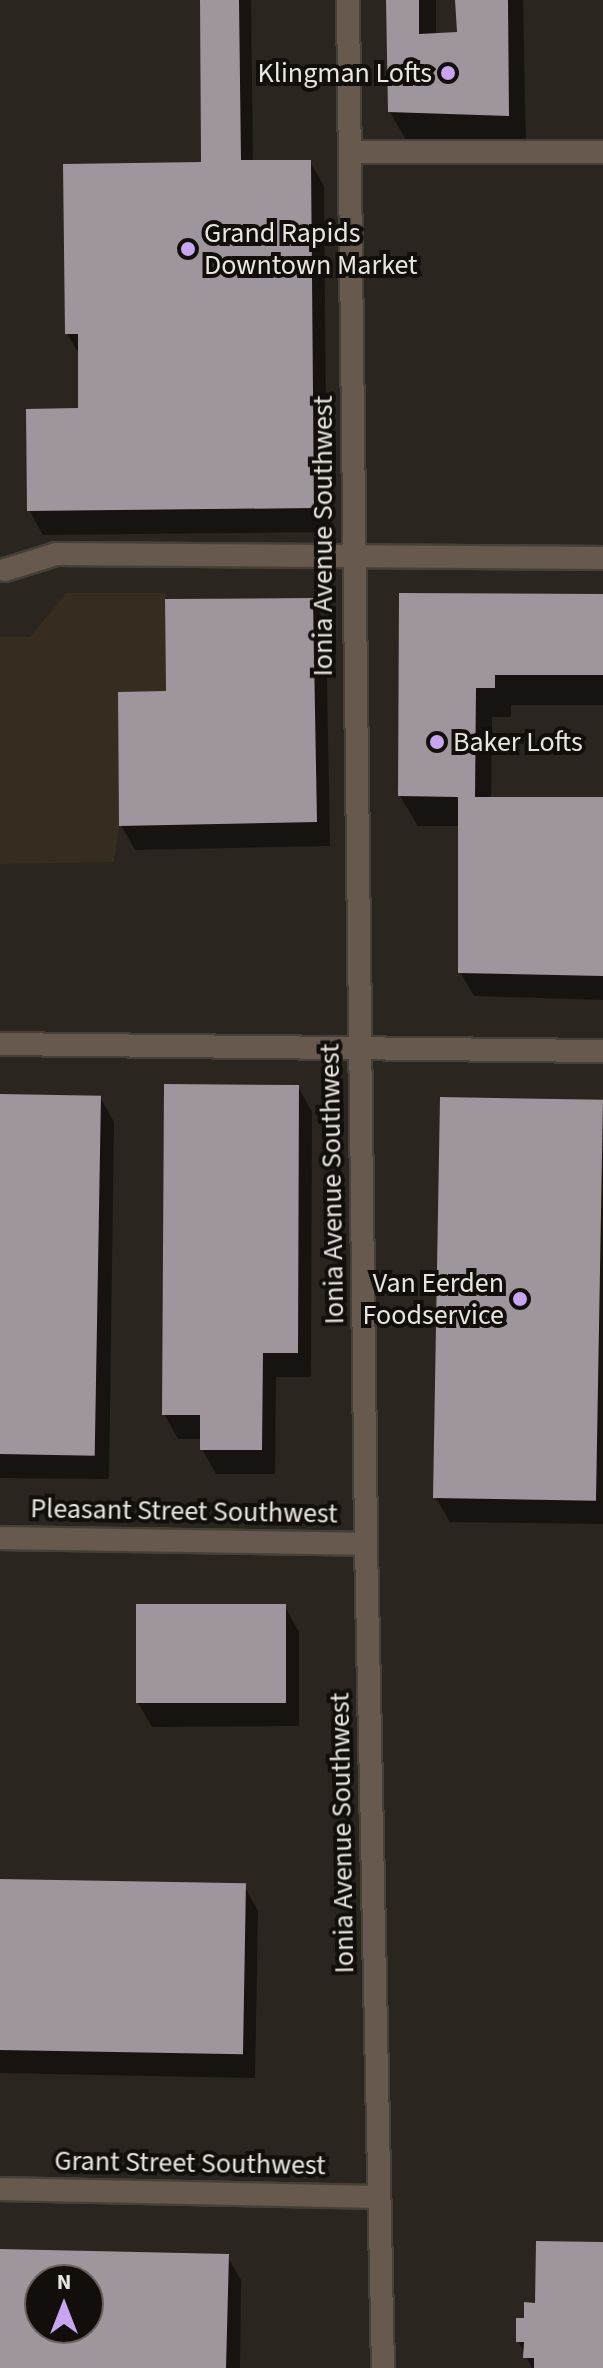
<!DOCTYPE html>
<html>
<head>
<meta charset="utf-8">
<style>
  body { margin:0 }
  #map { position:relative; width:603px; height:2368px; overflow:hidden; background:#2a251e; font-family:"Source Sans 3",sans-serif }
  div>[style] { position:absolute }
  .built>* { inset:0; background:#362c20 }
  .shadow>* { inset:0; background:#0007 }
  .building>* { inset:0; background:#9e959d; transform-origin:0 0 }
  .roads { filter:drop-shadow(2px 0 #454039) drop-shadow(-2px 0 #454039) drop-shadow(0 2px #454039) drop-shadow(0 -2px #454039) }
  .minor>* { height:22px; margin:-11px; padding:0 11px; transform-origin:11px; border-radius:11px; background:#67594d }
  .tertiary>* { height:22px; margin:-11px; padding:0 11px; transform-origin:11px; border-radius:11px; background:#67594d }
  .dots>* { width:22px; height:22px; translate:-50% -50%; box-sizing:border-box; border:4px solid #110e0b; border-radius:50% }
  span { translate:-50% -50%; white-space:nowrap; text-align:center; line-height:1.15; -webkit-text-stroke:8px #110e0b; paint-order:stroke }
  .poi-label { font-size:28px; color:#e9e5e0 }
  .right { translate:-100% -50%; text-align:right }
  .left { translate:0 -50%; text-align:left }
  .street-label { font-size:28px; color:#e9e5e0 }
  .north { position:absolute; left:24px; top:2264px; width:80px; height:80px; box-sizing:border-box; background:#110e0b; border:2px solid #676460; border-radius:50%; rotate:0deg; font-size:22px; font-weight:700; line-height:32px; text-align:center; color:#e9e5e0 }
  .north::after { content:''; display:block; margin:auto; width:28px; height:36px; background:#c8a5ef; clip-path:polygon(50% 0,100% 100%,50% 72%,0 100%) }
</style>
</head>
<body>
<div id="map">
  <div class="built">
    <div style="clip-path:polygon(66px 593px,165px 593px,166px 691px,118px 693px,119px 826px,114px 862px,0 864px,0 637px,30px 637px)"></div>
  </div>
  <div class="shadow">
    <div style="clip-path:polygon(201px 0,251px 0,253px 162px,310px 162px,324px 186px,327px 532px,43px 535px,29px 510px,80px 410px,80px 356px,67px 333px,203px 164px)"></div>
    <div style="clip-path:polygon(388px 0,436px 0,436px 35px,459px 34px,457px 0,523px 0,526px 145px,407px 142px,390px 112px)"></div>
    <div style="clip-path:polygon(401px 595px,603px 596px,603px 705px,511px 705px,511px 717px,492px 717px,491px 799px,603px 800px,603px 1000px,474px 996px,460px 972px,460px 826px,418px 826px,400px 796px)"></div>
    <div style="clip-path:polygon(312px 600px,326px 624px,330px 846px,135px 850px,121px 825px,168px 693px)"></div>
    <div style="clip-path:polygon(298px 1087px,312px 1112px,311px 1377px,276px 1377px,275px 1474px,216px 1474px,202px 1449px,202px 1439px,178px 1439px,164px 1414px)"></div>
    <div style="clip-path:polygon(0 1096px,100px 1097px,114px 1122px,109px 1479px,0 1478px)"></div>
    <div style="clip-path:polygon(603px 1102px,603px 1524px,450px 1522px,436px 1498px)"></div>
    <div style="clip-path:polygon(285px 1607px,299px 1632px,299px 1726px,152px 1727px,138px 1703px)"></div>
    <div style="clip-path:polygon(0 1881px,244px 1886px,258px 1911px,255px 2078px,0 2073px)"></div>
    <div style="clip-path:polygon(603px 2244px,603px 2368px,532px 2368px,518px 2341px,526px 2320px)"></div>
    <div style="clip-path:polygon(evenodd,0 2251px,227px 2256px,241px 2280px,240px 2368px,0 2368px,0 2251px,40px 2280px,88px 2280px,88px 2328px,40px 2328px,40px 2280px)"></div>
  </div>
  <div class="building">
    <div style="clip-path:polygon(200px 0,239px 0,241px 160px,311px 160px,314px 508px,27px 511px,26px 409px,78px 408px,78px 334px,65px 334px,63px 164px,201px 162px)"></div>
    <div style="clip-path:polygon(386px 0,419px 0,419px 34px,457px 32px,455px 0,508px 0,509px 116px,388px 112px)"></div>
    <div style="clip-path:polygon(399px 593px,603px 594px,603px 675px,495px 675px,495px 688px,476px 688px,475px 797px,603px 797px,603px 976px,458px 973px,458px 797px,398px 796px)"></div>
    <div style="clip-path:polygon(313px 598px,317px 822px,119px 826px,118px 692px,166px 691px,165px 599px)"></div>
    <div style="clip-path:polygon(164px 1084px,299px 1085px,298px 1353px,263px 1353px,262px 1450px,200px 1450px,200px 1415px,162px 1415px)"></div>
    <div style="left:0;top:1094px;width:101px;height:360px;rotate:1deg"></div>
    <div style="left:440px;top:1097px;width:163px;height:401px;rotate:1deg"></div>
    <div style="left:136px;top:1604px;width:150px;height:99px"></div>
    <div style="left:0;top:1879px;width:246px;height:171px;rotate:1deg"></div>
    <div style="clip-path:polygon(536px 2241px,603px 2242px,603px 2368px,534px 2368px,534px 2358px,523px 2358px,524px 2342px,516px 2342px,516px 2318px,524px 2318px,524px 2302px,535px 2303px)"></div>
    <div style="clip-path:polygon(evenodd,0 2249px,229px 2254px,226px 2368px,0 2368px,0 2249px,40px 2280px,88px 2280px,88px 2328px,40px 2328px,40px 2280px)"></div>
  </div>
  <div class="roads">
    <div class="minor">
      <div style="left:352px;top:152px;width:251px"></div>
      <div style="left:5px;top:570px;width:53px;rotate:-17.4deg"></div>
      <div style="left:56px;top:554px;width:547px;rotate:0.42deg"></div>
      <div style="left:0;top:1044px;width:603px;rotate:0.67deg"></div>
      <div style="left:0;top:1538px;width:366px;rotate:0.9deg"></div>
      <div style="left:0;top:2189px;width:379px;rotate:1.2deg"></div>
    </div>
    <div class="tertiary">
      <div style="left:348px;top:0;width:1544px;rotate:89.33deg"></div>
      <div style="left:366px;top:1544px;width:824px;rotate:88.82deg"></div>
    </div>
  </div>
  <div class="dots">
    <div style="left:448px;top:73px;background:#c8a5ef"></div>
    <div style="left:188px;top:249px;background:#c8a5ef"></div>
    <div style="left:437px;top:742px;background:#c8a5ef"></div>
    <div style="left:520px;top:1299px;background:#c8a5ef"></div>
  </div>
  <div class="poi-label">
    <span class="right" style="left:432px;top:73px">Klingman Lofts</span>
    <span class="left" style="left:204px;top:249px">Grand Rapids<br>Downtown Market</span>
    <span class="left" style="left:453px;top:742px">Baker Lofts</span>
    <span class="right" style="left:504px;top:1299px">Van Eerden<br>Foodservice</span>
  </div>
  <div class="street-label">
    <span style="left:323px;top:536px;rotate:-90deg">Ionia Avenue Southwest</span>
    <span style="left:332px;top:1184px;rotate:-91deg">Ionia Avenue Southwest</span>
    <span style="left:184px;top:1511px;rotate:1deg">Pleasant Street Southwest</span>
    <span style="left:342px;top:1833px;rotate:-91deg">Ionia Avenue Southwest</span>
    <span style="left:190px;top:2163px;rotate:1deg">Grant Street Southwest</span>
  </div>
  <div class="north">N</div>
</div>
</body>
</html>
